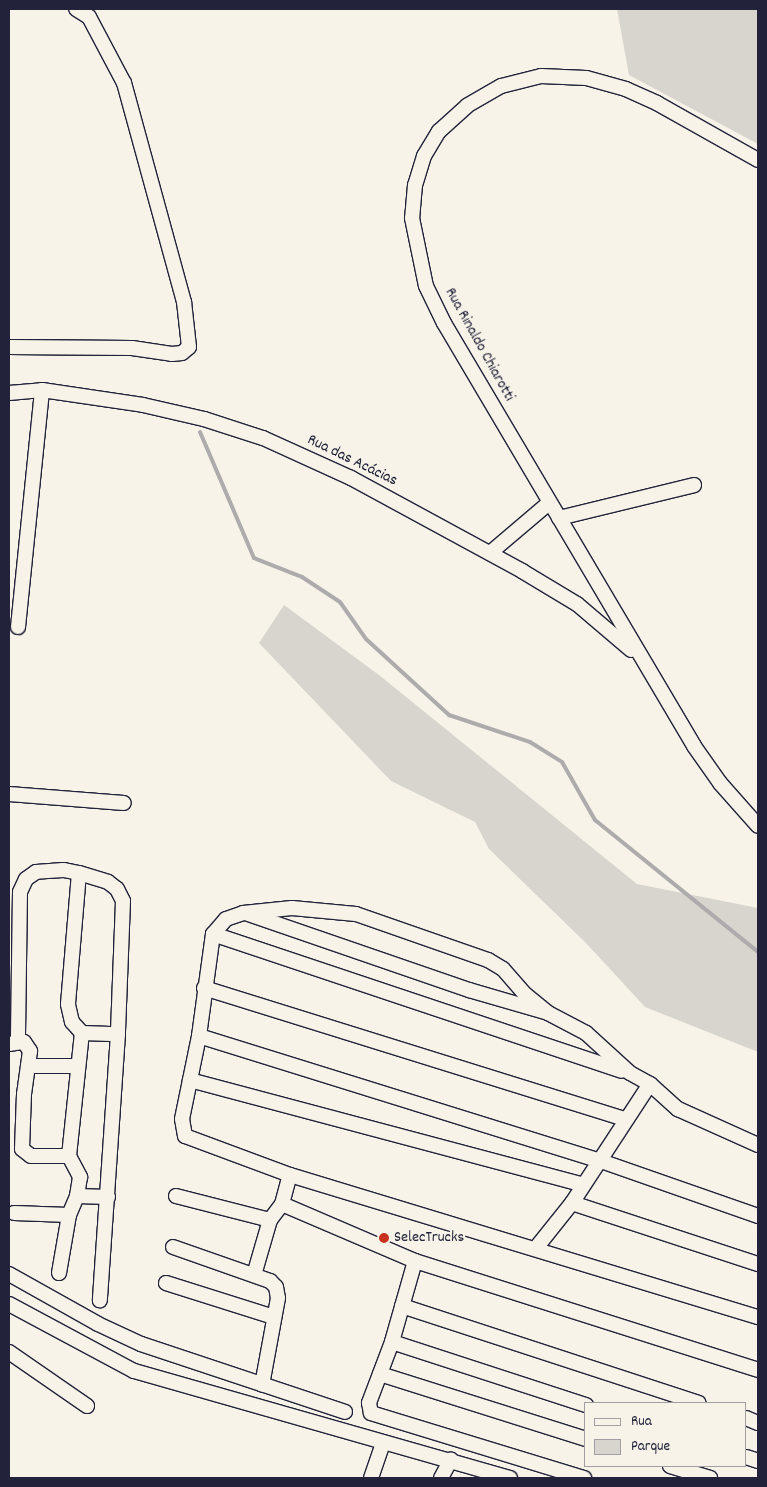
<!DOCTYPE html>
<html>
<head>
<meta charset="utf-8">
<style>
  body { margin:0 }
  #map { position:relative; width:767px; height:1487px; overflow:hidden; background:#f7f3e8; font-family:Dekko,sans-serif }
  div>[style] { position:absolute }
  .green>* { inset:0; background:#d8d5cf }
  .stream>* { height:4px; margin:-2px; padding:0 2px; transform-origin:2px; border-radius:2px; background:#aeabad }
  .roads { filter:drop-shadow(1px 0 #22223b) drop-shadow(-1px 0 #22223b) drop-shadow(0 1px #22223b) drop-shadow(0 -1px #22223b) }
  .minor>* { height:14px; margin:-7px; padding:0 7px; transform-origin:7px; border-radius:7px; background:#f7f3e8 }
  .dots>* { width:14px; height:14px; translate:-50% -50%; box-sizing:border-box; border:2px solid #f7f3e8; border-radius:50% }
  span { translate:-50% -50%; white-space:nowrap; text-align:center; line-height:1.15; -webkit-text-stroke:4.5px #f7f3e8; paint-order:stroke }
  .street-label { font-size:16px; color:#22223b }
  .poi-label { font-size:16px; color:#22223b }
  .left { translate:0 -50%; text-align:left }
  .frame { position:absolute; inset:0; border:10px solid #22223b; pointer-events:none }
  .legend { position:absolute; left:584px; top:1402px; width:162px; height:65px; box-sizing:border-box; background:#f7f3e8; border:1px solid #a29fa3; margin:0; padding:6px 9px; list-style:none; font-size:15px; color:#22223b }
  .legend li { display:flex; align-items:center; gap:10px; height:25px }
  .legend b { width:25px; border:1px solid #a29fa3 }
</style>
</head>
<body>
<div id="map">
  <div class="green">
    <div style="clip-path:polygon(617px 9px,758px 9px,758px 144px,629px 75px)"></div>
    <div style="clip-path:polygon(284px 605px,379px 675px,637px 884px,758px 908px,758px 1052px,645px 1007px,586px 943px,489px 849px,475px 822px,391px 781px,259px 643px)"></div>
  </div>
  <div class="stream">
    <div style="left:200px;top:432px;width:137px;rotate:66.8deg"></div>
    <div style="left:254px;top:558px;width:52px;rotate:21.6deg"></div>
    <div style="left:302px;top:577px;width:45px;rotate:33.3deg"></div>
    <div style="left:340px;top:602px;width:45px;rotate:54.9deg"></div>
    <div style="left:366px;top:639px;width:113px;rotate:42.5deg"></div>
    <div style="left:449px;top:715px;width:85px;rotate:18.4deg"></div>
    <div style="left:530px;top:742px;width:38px;rotate:32deg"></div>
    <div style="left:562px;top:762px;width:67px;rotate:60.4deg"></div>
    <div style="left:595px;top:820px;width:210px;rotate:39deg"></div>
  </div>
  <div class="roads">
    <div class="minor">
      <div style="left:758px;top:160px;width:116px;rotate:-150.6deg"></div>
      <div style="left:657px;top:103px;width:34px;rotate:-156deg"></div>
      <div style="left:626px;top:89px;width:41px;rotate:-164.6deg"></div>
      <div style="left:586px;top:78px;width:45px;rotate:-177.5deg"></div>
      <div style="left:541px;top:76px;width:41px;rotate:166deg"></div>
      <div style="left:501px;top:86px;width:39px;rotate:150deg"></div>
      <div style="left:467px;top:106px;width:38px;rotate:138deg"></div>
      <div style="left:439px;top:131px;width:29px;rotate:121deg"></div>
      <div style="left:424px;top:156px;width:30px;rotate:107deg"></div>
      <div style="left:415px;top:185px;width:33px;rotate:95deg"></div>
      <div style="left:412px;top:218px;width:69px;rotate:78.4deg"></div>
      <div style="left:426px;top:286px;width:41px;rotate:64.1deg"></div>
      <div style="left:444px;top:323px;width:491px;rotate:59.4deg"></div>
      <div style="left:694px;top:746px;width:45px;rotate:54.9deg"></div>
      <div style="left:720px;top:783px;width:57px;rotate:48.5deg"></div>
      <div style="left:9px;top:347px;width:123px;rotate:0.5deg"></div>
      <div style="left:132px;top:348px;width:40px;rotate:8.5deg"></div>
      <div style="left:172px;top:354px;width:10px;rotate:-6deg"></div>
      <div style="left:182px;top:353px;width:9px;rotate:-41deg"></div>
      <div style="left:189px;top:347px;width:45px;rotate:-96.3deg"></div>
      <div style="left:184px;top:302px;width:227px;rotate:-105.3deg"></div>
      <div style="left:124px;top:83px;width:75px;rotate:-117.9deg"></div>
      <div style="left:89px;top:17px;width:15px;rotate:-148deg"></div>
      <div style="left:9px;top:393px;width:33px;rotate:-5deg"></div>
      <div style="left:42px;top:390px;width:102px;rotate:8.4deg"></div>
      <div style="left:143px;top:405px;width:63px;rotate:12.9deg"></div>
      <div style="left:204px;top:419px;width:62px;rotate:17.9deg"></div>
      <div style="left:263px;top:438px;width:97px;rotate:24.4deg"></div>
      <div style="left:351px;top:478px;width:195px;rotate:28.5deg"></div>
      <div style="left:522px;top:571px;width:64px;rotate:31deg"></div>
      <div style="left:577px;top:604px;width:71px;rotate:40.4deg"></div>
      <div style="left:559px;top:518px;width:139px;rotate:-13.7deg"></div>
      <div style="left:490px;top:553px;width:77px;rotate:-40.3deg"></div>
      <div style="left:18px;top:627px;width:238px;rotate:-84.2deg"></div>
      <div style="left:9px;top:794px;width:115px;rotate:4.5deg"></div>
      <div style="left:79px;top:873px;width:30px;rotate:17deg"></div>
      <div style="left:108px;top:882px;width:11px;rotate:38deg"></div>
      <div style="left:117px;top:889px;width:13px;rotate:63deg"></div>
      <div style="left:123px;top:901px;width:133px;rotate:92.2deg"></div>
      <div style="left:248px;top:914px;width:234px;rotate:19deg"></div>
      <div style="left:469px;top:990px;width:82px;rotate:16.2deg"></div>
      <div style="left:548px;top:1013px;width:43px;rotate:27.8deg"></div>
      <div style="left:586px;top:1033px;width:59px;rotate:42.3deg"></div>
      <div style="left:630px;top:1073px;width:23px;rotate:29deg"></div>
      <div style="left:650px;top:1084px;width:38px;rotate:42deg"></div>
      <div style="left:678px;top:1109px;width:88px;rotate:24.2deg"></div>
      <div style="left:213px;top:934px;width:431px;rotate:18.5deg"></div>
      <div style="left:204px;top:988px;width:441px;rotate:17.3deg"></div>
      <div style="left:82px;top:1033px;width:36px;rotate:2deg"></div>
      <div style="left:118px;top:1034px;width:267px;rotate:93.9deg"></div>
      <div style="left:199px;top:1036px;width:418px;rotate:17.3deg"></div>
      <div style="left:598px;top:1160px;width:170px;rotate:19.3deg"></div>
      <div style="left:9px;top:1044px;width:15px;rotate:-8deg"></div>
      <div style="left:24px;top:1042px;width:11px;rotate:56deg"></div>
      <div style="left:30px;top:1051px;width:43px;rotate:97.9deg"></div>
      <div style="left:24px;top:1094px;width:55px;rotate:92.1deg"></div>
      <div style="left:22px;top:1149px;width:11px;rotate:38deg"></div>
      <div style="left:31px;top:1156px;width:38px"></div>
      <div style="left:69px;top:1156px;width:124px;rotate:-84deg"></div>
      <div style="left:82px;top:1033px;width:15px;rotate:-132deg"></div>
      <div style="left:72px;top:1022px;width:18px;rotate:-103deg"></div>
      <div style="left:68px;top:1004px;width:131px;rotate:-85.2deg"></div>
      <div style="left:79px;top:873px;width:16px;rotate:-169deg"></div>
      <div style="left:63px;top:870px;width:27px;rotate:176deg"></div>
      <div style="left:36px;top:872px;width:12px;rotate:145deg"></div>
      <div style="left:26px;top:879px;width:14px;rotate:115deg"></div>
      <div style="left:20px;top:892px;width:149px;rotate:90.8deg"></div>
      <div style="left:28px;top:1066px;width:49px"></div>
      <div style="left:190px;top:1080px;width:406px;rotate:14.9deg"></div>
      <div style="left:69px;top:1156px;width:24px;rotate:62deg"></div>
      <div style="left:80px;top:1177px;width:19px;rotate:99deg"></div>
      <div style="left:290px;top:1175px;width:489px;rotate:16.9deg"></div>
      <div style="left:176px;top:1196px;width:97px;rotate:14.3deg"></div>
      <div style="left:270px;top:1220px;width:20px;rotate:-53deg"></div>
      <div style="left:282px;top:1204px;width:30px;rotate:-75deg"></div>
      <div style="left:290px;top:1175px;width:112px;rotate:-159.6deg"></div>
      <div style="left:185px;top:1136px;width:17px;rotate:-100deg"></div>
      <div style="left:182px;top:1119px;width:85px;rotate:-78.4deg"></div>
      <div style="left:199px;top:1036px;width:103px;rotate:-82.2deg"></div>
      <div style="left:213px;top:934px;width:20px;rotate:-49deg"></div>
      <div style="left:226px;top:919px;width:18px;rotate:-19deg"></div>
      <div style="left:243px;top:913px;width:49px;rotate:-5.8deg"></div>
      <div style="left:292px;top:908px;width:64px;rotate:5.4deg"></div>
      <div style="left:356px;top:914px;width:140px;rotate:19.2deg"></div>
      <div style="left:488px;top:960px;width:17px;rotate:31deg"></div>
      <div style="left:503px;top:969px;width:35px;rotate:49deg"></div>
      <div style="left:526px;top:995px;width:28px;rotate:39deg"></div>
      <div style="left:572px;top:1203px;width:196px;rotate:18.2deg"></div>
      <div style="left:282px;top:1204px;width:145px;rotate:23.2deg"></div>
      <div style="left:415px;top:1261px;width:84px;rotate:105.9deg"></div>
      <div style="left:392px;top:1342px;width:65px;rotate:110.7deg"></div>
      <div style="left:369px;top:1403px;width:10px;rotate:79deg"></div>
      <div style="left:371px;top:1413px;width:223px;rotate:17deg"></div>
      <div style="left:14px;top:1213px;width:55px;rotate:2.1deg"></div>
      <div style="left:173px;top:1247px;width:103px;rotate:19.3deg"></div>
      <div style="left:270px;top:1281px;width:8px;rotate:45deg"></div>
      <div style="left:276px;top:1287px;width:11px;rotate:80deg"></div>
      <div style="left:278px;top:1298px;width:88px;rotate:100.4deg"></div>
      <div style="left:536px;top:1248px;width:58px;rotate:-51.3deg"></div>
      <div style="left:572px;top:1203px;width:142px;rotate:-56.8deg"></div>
      <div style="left:415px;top:1261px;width:360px;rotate:17.6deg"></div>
      <div style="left:59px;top:1273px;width:59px;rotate:-80.2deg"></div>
      <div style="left:69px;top:1215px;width:21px;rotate:-67deg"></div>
      <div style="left:77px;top:1196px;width:31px;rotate:2deg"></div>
      <div style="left:9px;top:1274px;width:102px;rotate:29.3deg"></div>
      <div style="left:98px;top:1324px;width:47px;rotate:24.9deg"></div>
      <div style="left:141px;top:1344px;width:215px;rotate:18.4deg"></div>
      <div style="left:254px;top:1275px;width:57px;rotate:-73.8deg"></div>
      <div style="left:166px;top:1283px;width:113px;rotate:17.5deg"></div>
      <div style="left:9px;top:1304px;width:142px;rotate:28.2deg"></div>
      <div style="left:134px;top:1371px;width:391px;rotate:15.9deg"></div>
      <div style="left:402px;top:1306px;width:312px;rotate:18.1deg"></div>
      <div style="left:392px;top:1342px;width:204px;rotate:18deg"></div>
      <div style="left:9px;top:1352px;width:95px;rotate:34.7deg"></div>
      <div style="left:380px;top:1374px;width:216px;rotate:17.5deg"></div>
      <div style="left:746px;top:1418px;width:13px;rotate:23deg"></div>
      <div style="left:746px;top:1457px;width:13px;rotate:18deg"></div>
      <div style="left:670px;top:1466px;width:42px;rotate:16.7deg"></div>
      <div style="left:371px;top:1478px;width:37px;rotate:-71deg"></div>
      <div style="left:441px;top:1478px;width:21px;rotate:-62deg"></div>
    </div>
  </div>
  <div class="dots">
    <div style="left:384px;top:1238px;background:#c8321e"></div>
  </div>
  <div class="street-label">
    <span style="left:479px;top:345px;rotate:61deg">Rua Rinaldo Chiarotti</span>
    <span style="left:352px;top:461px;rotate:26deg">Rua das Acácias</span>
  </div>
  <div class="poi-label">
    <span class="left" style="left:394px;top:1238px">SelecTrucks</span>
  </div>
  <div class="frame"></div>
  <ul class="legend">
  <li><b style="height:6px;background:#f7f3e8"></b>Rua</li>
  <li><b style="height:14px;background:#d8d5cf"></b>Parque</li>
  </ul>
</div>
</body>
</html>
